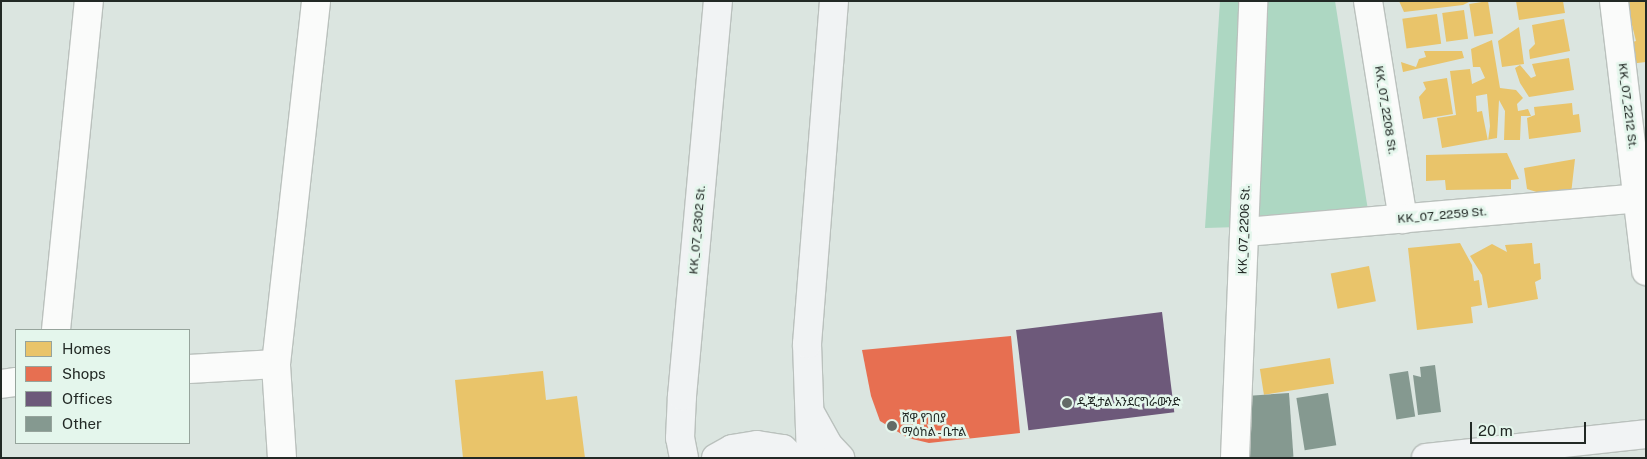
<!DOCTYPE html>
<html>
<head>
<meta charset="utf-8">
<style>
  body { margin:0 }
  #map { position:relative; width:1647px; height:459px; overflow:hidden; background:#dbe5e0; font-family:"Public Sans","Noto Sans Ethiopic",sans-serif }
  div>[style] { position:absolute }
  .green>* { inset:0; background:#add7c2 }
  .homes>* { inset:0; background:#e9c46a; transform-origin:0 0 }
  .shops>* { inset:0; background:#e76f51 }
  .offices>* { inset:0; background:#6d597a; transform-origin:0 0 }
  .building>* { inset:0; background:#859990; transform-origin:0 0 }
  .roads { filter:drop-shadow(1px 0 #bac1bd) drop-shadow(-1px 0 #bac1bd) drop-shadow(0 1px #bac1bd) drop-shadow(0 -1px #bac1bd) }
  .minor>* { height:28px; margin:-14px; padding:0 14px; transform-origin:14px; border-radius:14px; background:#fafbfa }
  .primary>* { height:28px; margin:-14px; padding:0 14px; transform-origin:14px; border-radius:14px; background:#f1f3f4 }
  .dots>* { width:14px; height:14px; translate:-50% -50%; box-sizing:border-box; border:2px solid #e4f6ec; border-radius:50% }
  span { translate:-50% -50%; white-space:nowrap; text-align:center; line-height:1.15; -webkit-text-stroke:5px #e4f6ec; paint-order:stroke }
  .street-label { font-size:12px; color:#222925 }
  .poi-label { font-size:12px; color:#222925 }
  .left { translate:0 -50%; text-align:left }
  .frame { position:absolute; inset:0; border:2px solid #222925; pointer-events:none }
  .legend { position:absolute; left:15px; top:329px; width:175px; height:115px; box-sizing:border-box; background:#e4f6ec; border:1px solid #96a49c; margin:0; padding:6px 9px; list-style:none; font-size:15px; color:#222925 }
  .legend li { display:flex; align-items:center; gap:10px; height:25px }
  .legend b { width:25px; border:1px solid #96a49c }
  .scale { position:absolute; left:1470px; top:422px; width:116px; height:22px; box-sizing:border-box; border:2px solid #222925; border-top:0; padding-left:6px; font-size:15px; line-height:18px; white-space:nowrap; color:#222925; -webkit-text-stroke:4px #e4f6ec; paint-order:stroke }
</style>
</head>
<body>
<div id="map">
  <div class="green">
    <div style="clip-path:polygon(1220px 1px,1335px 1px,1370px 223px,1205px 228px)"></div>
  </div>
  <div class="homes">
    <div style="clip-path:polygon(1399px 1px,1471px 1px,1463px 5px,1404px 12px)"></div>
    <div style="left:1488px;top:1px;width:33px;height:19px;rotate:81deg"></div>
    <div style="clip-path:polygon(1516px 1px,1563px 1px,1565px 13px,1519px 20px)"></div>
    <div style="clip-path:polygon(1626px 1px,1646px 1px,1646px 62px,1629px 64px,1626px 44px,1636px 41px)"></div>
    <div style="left:1464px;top:10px;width:29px;height:22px;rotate:82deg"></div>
    <div style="left:1437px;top:14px;width:30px;height:35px;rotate:82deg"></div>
    <div style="clip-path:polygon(1564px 19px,1570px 51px,1530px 59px,1529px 50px,1535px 44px,1532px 25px)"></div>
    <div style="clip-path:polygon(1519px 27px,1524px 64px,1502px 67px,1498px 41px)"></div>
    <div style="clip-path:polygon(evenodd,1492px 40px,1500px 88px,1516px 90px,1523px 98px,1517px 104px,1518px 111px,1528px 109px,1531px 116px,1521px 116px,1520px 140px,1504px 140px,1505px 111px,1499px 100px,1497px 138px,1442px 148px,1437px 118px,1456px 115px,1450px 71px,1470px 69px,1472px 84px,1485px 78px,1480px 67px,1473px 67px,1471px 49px,1492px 40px,1487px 94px,1490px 126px,1488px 141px,1482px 111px,1477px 112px,1476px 96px,1487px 94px)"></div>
    <div style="clip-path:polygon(1424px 51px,1462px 51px,1464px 58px,1403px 72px,1401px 62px,1416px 67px,1419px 59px,1426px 57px)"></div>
    <div style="clip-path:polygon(1569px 58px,1574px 90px,1529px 97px,1520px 83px,1515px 68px,1520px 65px,1531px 78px,1536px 76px,1532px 64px)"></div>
    <div style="clip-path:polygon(1447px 78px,1453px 114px,1423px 119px,1419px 97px,1426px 89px,1423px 82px)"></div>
    <div style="clip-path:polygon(1572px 103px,1573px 115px,1579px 114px,1581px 132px,1529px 139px,1527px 118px,1535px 115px,1534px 107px)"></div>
    <div style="clip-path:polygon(1507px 153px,1519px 179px,1511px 180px,1511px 189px,1446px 190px,1445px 180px,1426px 181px,1426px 155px)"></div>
    <div style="clip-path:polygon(1575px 159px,1571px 194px,1541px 200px,1540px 193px,1527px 189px,1524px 168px)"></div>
    <div style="clip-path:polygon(1460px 243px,1472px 265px,1474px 281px,1479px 280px,1482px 305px,1471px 307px,1473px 323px,1417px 330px,1408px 248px)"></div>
    <div style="clip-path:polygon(1532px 243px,1534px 264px,1540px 263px,1541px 279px,1535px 282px,1538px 299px,1488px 308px,1482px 275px,1470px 256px,1492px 244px,1507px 252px,1505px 245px)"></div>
    <div style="left:1369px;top:266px;width:36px;height:39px;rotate:79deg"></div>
    <div style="left:1330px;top:358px;width:26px;height:71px;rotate:81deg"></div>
    <div style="clip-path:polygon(543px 371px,546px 400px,577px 396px,585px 458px,463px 458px,455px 380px)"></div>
  </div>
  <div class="shops">
    <div style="clip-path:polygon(1011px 336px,1020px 433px,929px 443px,908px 438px,880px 421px,871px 396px,862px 350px)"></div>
  </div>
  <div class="offices">
    <div style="left:1162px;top:312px;width:101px;height:147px;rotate:83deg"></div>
  </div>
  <div class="building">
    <div style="clip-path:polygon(1435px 365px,1441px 412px,1418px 415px,1413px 375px,1421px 377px,1420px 367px)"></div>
    <div style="left:1408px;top:371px;width:46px;height:19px;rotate:81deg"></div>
    <div style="left:1289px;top:393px;width:64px;height:47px;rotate:86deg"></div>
    <div style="left:1328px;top:393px;width:53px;height:32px;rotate:81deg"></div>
  </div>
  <div class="roads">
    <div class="minor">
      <div style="left:1368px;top:1px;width:221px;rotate:80.9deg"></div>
      <div style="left:1614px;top:1px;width:272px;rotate:83.2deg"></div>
      <div style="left:1245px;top:232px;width:395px;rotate:-4.9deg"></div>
      <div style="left:56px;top:330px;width:331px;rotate:-84.3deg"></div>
      <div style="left:189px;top:369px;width:87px;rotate:-3.3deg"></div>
      <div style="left:1px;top:384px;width:15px;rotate:-8deg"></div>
      <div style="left:282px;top:458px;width:94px;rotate:-93.7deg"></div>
      <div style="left:276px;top:364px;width:365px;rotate:-83.7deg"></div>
      <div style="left:1235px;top:458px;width:457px;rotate:-87.7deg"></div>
    </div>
    <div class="primary">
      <div style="left:812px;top:416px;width:33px;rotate:61deg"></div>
      <div style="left:828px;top:445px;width:18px;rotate:47deg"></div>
      <div style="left:684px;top:458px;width:20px;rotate:-101deg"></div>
      <div style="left:680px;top:438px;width:42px;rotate:-87.3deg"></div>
      <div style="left:682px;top:396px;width:397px;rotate:-84.8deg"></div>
      <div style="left:716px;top:458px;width:18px;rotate:-29deg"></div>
      <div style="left:732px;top:449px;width:25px;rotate:-9deg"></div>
      <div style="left:757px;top:445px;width:26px;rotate:9deg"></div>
      <div style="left:783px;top:449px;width:13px;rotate:45deg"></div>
      <div style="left:811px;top:458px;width:114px;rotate:-92deg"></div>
      <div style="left:807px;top:344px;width:344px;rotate:-85.5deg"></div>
      <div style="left:1426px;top:458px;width:221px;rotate:-6.2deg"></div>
    </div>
  </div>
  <div class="dots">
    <div style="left:1067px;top:403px;background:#636b66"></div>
    <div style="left:892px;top:426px;background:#636b66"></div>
  </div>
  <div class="street-label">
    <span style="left:1627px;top:106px;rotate:83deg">KK_07_2212 St.</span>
    <span style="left:1385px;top:110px;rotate:81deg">KK_07_2208 St.</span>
    <span style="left:1442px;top:216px;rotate:-5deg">KK_07_2259 St.</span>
    <span style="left:698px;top:230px;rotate:-85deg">KK_07_2302 St.</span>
    <span style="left:1245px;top:230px;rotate:-88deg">KK_07_2206 St.</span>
  </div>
  <div class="poi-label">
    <span class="left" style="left:1077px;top:403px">ዲጂታል አንደርግራውንድ</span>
    <span class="left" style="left:902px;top:426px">ሸዋ የገበያ<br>ማዕከል - ቤተል</span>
  </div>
  <div class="frame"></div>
  <ul class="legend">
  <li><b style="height:14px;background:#e9c46a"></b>Homes</li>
  <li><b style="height:14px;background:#e76f51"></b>Shops</li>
  <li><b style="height:14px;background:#6d597a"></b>Offices</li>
  <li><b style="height:14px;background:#859990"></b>Other</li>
  </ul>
  <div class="scale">20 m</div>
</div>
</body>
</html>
